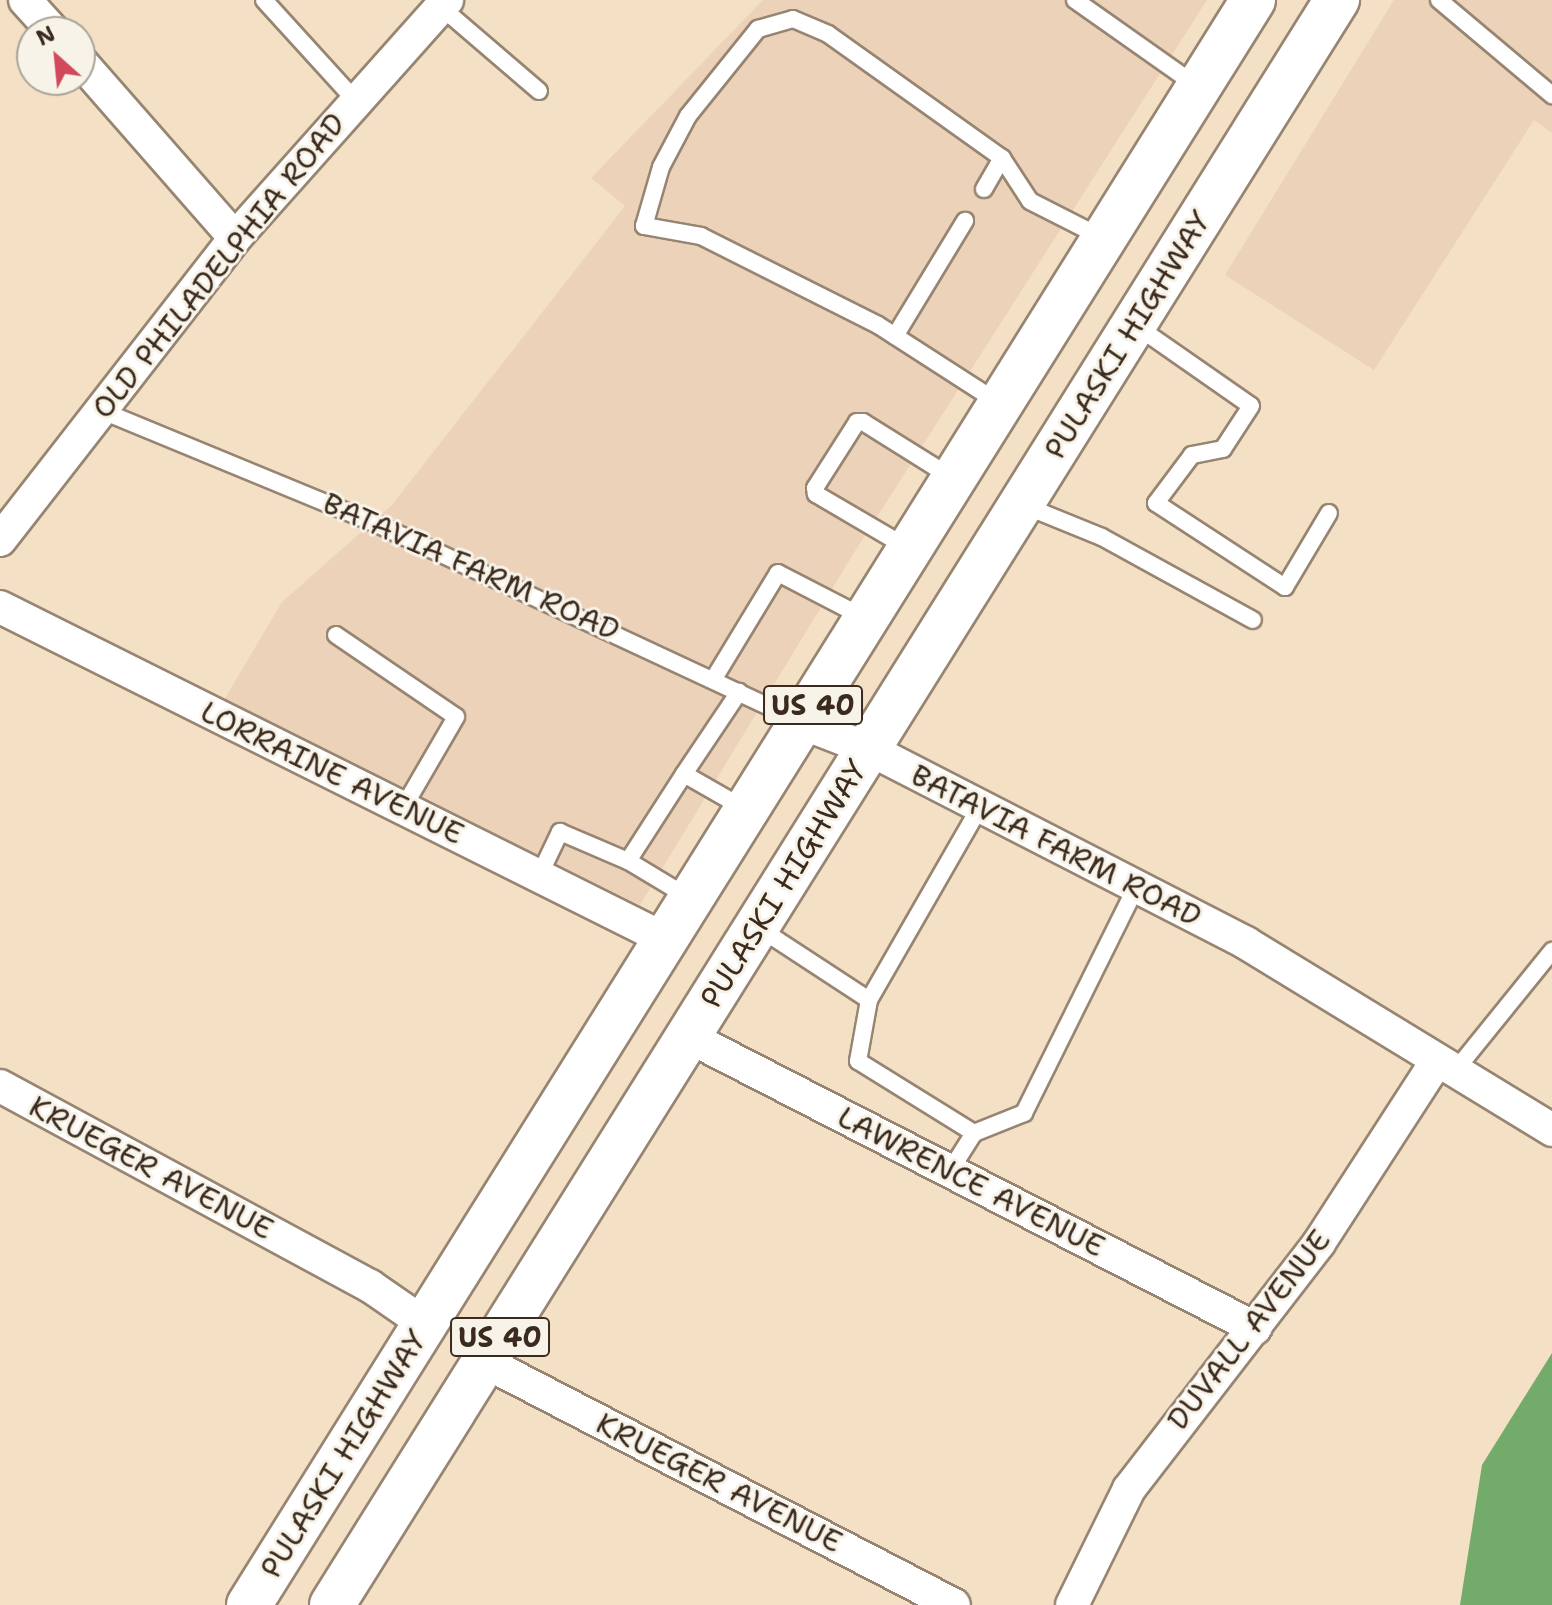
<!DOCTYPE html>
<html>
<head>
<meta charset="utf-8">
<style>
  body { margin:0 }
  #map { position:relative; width:1552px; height:1605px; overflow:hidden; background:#f3e0c5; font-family:"Shantell Sans",sans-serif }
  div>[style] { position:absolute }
  .built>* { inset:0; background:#ecd2b9 }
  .forest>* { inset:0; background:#72ab6a }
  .roads { filter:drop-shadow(2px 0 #978572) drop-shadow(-2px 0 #978572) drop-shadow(0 2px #978572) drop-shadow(0 -2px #978572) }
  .lane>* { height:16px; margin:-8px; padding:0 8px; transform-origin:8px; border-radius:8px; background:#fff }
  .street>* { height:32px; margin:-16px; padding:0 16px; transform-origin:16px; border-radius:16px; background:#fff }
  .highway>* { height:44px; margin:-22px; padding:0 22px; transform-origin:22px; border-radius:22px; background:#fff }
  span { translate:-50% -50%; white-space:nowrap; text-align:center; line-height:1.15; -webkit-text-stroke:6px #f7f3e8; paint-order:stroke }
  .shield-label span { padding:2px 6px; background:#f7f3e8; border:2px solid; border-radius:6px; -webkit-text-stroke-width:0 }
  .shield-label { font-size:28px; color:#3b2a1e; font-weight:700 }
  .street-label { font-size:30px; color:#3b2a1e }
  .north { position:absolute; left:16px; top:16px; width:80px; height:80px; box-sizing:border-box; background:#f7f3e8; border:2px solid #aca397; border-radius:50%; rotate:333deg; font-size:22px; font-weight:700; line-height:32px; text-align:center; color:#3b2a1e }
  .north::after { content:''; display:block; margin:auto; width:28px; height:36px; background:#d1495b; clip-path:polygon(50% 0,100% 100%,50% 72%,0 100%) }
</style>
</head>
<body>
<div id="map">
  <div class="built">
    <div style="clip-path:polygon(763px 0,1207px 0,852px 556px,640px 905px,224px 700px,282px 602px,392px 505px,625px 206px,591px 178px)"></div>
    <div style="clip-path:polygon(1394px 0,1552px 0,1552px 133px,1534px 120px,1374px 370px,1225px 275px)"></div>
  </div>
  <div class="forest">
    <div style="clip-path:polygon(1552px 1353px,1552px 1605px,1460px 1605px,1482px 1465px)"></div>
  </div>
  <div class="roads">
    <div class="lane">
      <div style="left:264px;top:0;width:135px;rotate:47.7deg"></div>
      <div style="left:1075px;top:0;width:149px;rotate:35.2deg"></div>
      <div style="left:1439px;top:0;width:148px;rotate:40.1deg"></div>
      <div style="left:441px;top:7px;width:129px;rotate:40.6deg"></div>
      <div style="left:984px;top:189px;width:36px;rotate:-60deg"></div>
      <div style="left:1135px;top:325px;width:141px;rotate:34.9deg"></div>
      <div style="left:1251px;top:406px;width:51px;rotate:123.1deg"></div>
      <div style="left:1223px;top:449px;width:32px;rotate:169deg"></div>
      <div style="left:1192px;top:455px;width:60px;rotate:126.9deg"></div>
      <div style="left:1156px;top:503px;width:154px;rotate:33.1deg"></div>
      <div style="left:1285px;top:587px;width:86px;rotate:-59.3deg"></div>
      <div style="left:895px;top:336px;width:135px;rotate:-58.7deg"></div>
      <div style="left:999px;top:403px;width:144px;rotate:-147.2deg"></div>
      <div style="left:878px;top:325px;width:198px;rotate:-153.3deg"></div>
      <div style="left:701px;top:236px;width:58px;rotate:-170deg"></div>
      <div style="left:644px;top:226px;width:61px;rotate:-73.9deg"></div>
      <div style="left:661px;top:167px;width:58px;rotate:-62.1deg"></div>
      <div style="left:688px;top:116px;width:112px;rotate:-51.2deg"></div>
      <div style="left:758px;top:29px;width:36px;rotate:-16deg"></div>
      <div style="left:793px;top:19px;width:38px;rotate:23deg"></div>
      <div style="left:828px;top:34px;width:214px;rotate:35.5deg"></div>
      <div style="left:1002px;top:158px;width:51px;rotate:56.9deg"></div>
      <div style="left:1030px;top:201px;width:82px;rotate:26.9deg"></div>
      <div style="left:100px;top:410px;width:302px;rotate:22.4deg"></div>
      <div style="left:379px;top:525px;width:464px;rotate:25deg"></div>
      <div style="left:1023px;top:505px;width:85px;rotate:22.1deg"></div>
      <div style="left:1102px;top:537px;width:172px;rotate:28.8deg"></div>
      <div style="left:908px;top:548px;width:107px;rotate:-149.6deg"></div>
      <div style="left:816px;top:494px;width:6px;rotate:-99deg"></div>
      <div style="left:815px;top:488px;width:78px;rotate:-57.5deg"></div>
      <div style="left:857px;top:422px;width:6px"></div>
      <div style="left:863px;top:422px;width:104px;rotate:32deg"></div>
      <div style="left:336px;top:635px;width:145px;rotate:34.3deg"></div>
      <div style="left:456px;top:717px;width:105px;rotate:120.2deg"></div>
      <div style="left:713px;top:680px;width:125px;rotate:-58.7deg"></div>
      <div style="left:778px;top:573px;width:98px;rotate:27.3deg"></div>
      <div style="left:684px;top:774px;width:99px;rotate:-56.1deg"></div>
      <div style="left:539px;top:876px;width:49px;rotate:-64.5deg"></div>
      <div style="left:560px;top:832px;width:74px;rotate:23.1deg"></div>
      <div style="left:688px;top:897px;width:70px;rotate:-149deg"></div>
      <div style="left:628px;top:861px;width:103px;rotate:-57.2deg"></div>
      <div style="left:684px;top:774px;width:70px;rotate:29.8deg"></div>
      <div style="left:759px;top:928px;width:131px;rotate:33.2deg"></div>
      <div style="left:869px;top:1000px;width:220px;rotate:-60.1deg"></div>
      <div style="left:869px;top:1000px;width:62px;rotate:100.2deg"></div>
      <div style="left:858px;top:1061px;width:137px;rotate:31.8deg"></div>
      <div style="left:974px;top:1133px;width:45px;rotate:122.3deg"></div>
      <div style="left:1454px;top:1072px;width:156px;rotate:-51deg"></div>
      <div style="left:974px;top:1133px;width:54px;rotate:-21.8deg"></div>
      <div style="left:1024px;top:1113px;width:252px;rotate:-63.6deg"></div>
    </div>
    <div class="street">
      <div style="left:25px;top:0;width:43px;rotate:47.8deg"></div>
      <div style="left:80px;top:61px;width:235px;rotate:48.8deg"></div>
      <div style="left:0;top:540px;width:383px;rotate:-52.1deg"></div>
      <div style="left:235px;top:238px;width:319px;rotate:-48.3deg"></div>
      <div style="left:0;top:607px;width:741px;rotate:26.53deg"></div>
      <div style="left:802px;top:723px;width:72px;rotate:21.2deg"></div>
      <div style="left:869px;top:749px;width:424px;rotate:27.2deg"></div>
      <div style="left:1246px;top:943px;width:359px;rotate:31.4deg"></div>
      <div style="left:687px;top:1036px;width:639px;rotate:27.21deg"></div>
      <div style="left:0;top:1086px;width:421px;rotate:28.4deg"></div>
      <div style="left:370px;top:1286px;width:67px;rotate:34.6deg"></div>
      <div style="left:485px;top:1362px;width:528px;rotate:27.39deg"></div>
      <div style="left:1072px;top:1605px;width:129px;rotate:-63.8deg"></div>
      <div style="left:1129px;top:1489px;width:311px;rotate:-52.3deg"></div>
      <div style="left:1319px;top:1243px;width:216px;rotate:-57.1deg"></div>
    </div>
    <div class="highway">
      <div style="left:249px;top:1605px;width:1893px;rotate:-57.97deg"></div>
      <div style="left:332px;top:1605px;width:1894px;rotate:-57.95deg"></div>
    </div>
  </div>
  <div class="shield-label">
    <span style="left:813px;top:705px">US 40</span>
    <span style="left:500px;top:1337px">US 40</span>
  </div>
  <div class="street-label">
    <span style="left:219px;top:266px;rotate:-51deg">OLD PHILADELPHIA ROAD</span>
    <span style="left:1128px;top:335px;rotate:-58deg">PULASKI HIGHWAY</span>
    <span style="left:471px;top:567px;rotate:24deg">BATAVIA FARM ROAD</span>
    <span style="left:332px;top:773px;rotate:26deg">LORRAINE AVENUE</span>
    <span style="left:1056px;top:846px;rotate:27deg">BATAVIA FARM ROAD</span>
    <span style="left:784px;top:884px;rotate:-58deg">PULASKI HIGHWAY</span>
    <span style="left:151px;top:1168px;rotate:28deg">KRUEGER AVENUE</span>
    <span style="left:971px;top:1182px;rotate:27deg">LAWRENCE AVENUE</span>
    <span style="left:1249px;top:1330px;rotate:-52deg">DUVALL AVENUE</span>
    <span style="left:344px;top:1454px;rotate:-58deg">PULASKI HIGHWAY</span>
    <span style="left:719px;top:1483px;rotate:27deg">KRUEGER AVENUE</span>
  </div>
  <div class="north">N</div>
</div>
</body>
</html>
